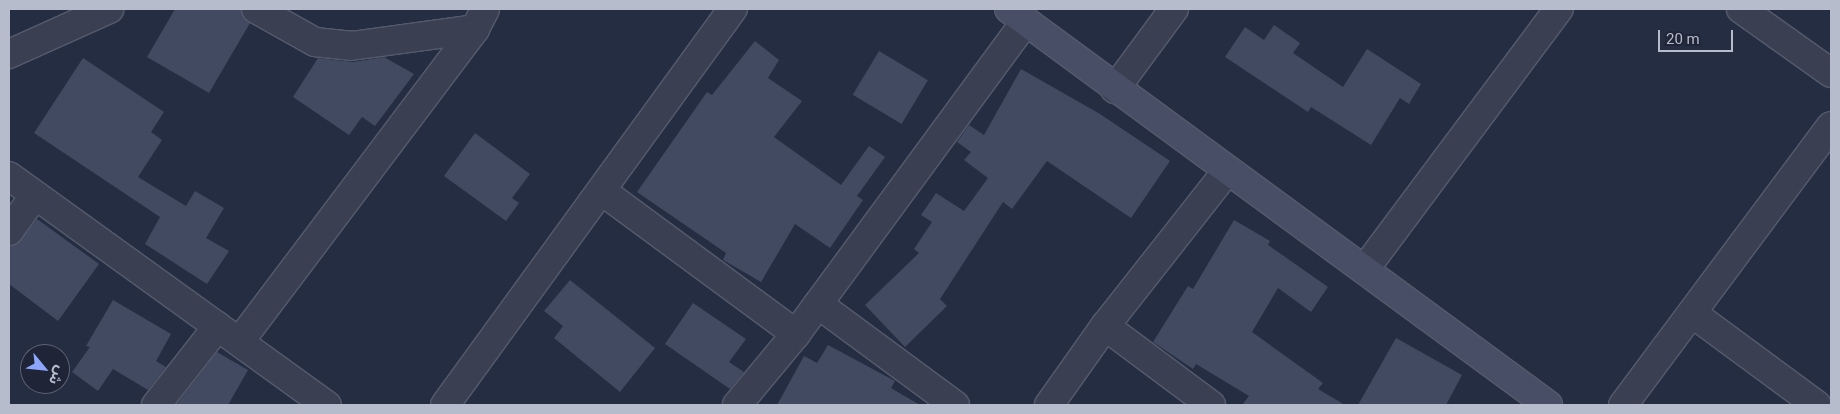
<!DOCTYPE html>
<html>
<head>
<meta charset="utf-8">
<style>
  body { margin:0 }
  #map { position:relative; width:1840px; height:414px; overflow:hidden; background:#252d42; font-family:Roboto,"Noto Sans Arabic",sans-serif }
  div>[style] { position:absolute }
  .building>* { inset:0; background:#424a62; transform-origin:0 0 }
  .roads { filter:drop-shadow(1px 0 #555b6c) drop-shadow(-1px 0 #555b6c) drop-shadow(0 1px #555b6c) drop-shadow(0 -1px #555b6c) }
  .street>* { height:28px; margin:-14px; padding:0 14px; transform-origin:14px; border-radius:14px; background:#3a4052 }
  .secondary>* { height:28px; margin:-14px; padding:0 14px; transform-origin:14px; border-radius:14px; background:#484e65 }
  span { translate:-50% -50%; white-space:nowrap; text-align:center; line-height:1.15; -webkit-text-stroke:4.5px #1f2537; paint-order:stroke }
  .frame { position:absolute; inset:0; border:10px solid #b7bccc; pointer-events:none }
  .north { position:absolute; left:20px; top:344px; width:50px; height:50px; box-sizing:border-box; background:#1f2537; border:1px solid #5c6173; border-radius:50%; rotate:118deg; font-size:14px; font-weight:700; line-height:20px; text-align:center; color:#b7bccc }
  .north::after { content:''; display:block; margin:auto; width:18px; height:22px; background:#8da6fb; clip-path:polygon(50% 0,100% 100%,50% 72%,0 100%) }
  .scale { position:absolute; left:1658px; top:30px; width:75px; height:22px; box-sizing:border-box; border:2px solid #b7bccc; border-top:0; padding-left:6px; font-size:15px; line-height:18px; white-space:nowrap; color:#b7bccc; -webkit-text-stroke:4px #1f2537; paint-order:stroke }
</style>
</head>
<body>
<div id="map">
  <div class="building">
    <div style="clip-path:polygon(175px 9px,240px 9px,250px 23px,209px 93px,147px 57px)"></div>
    <div style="clip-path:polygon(1274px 25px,1300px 43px,1293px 53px,1343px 87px,1367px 49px,1421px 84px,1409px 104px,1400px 98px,1371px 145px,1311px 107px,1308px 112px,1225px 57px,1245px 27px,1264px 40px)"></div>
    <div style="clip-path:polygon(755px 41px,779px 60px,768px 78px,802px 101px,774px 137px,841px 185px,869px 146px,885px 157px,857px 196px,863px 200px,830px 248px,795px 224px,761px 282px,723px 260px,726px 253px,637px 192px,707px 92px,712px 95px)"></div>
    <div style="left:879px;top:51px;width:57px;height:51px;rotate:31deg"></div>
    <div style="clip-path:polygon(384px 57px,414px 74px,375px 126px,362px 117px,349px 135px,293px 97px,318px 58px,353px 62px)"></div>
    <div style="clip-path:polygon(83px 58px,164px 112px,151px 132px,162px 140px,138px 177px,186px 206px,195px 191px,224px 208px,206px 238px,229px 251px,207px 284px,145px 244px,160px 217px,34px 133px)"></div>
    <div style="clip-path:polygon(1021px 69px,1100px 114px,1170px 161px,1131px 218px,1047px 161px,1012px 209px,1003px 202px,940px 299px,947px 306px,905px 347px,865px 305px,919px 253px,914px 249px,932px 222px,921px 215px,936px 193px,964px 211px,988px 178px,964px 160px,971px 152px,957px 142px,969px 125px,984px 135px)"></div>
    <div style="clip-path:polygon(475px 133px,530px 174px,512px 198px,519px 203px,506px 221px,444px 176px)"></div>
    <div style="clip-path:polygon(37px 219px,99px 264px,58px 321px,9px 284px,9px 246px,21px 240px)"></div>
    <div style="clip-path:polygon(1234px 220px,1270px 241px,1268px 245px,1328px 287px,1311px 312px,1278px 288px,1252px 332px,1323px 383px,1318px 389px,1345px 405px,1242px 405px,1249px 396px,1196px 364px,1193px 369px,1153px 342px,1188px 286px,1193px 289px)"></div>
    <div style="clip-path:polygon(570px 280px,655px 348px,620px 392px,554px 338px,563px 326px,544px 311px)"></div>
    <div style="clip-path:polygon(113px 300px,171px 334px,156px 361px,166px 367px,148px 390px,113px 369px,98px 391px,72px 372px,90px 347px,86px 346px)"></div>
    <div style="clip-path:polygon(693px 303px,746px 339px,729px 362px,744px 372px,730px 389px,665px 344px)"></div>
    <div style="clip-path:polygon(1396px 338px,1462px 375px,1446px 405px,1358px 405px)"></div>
    <div style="clip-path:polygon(828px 345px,895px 381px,891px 388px,920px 405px,777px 405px,804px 356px,817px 363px)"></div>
    <div style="clip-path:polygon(217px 352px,248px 370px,228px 405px,176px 405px)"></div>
  </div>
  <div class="roads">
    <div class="street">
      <div style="left:256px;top:9px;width:68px;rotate:29.2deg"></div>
      <div style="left:315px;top:42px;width:36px;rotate:6deg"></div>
      <div style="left:351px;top:46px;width:125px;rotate:-7.8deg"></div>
      <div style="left:1741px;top:9px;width:110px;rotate:35.4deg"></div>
      <div style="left:9px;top:54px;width:110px;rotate:-24.2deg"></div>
      <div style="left:1115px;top:89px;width:99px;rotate:-53.6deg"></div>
      <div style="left:9px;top:176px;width:392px;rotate:35.8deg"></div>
      <div style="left:602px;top:191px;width:241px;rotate:36.4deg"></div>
      <div style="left:9px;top:231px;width:44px;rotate:-54.2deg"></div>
      <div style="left:1365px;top:269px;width:324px;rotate:-53.3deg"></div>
      <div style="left:818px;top:304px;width:170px;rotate:36.4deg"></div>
      <div style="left:1692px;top:313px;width:155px;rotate:36.4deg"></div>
      <div style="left:1105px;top:326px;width:132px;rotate:36.7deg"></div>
      <div style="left:240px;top:341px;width:391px;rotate:-53deg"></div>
      <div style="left:475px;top:29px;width:22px;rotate:-63deg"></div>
      <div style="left:156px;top:405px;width:100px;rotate:-51.9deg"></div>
      <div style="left:445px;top:405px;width:490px;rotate:-54deg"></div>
      <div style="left:737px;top:405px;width:92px;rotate:-50.3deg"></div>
      <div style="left:796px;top:334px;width:388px;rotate:-53.7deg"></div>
      <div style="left:1049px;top:405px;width:97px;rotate:-54.7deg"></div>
      <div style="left:1105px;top:326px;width:197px;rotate:-51.8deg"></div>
      <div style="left:1623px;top:405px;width:348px;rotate:-53.3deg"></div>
    </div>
    <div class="secondary">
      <div style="left:1009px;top:9px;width:669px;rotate:36.3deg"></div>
    </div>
  </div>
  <div class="frame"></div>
  <div class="north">ش</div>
  <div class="scale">20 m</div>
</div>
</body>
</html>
